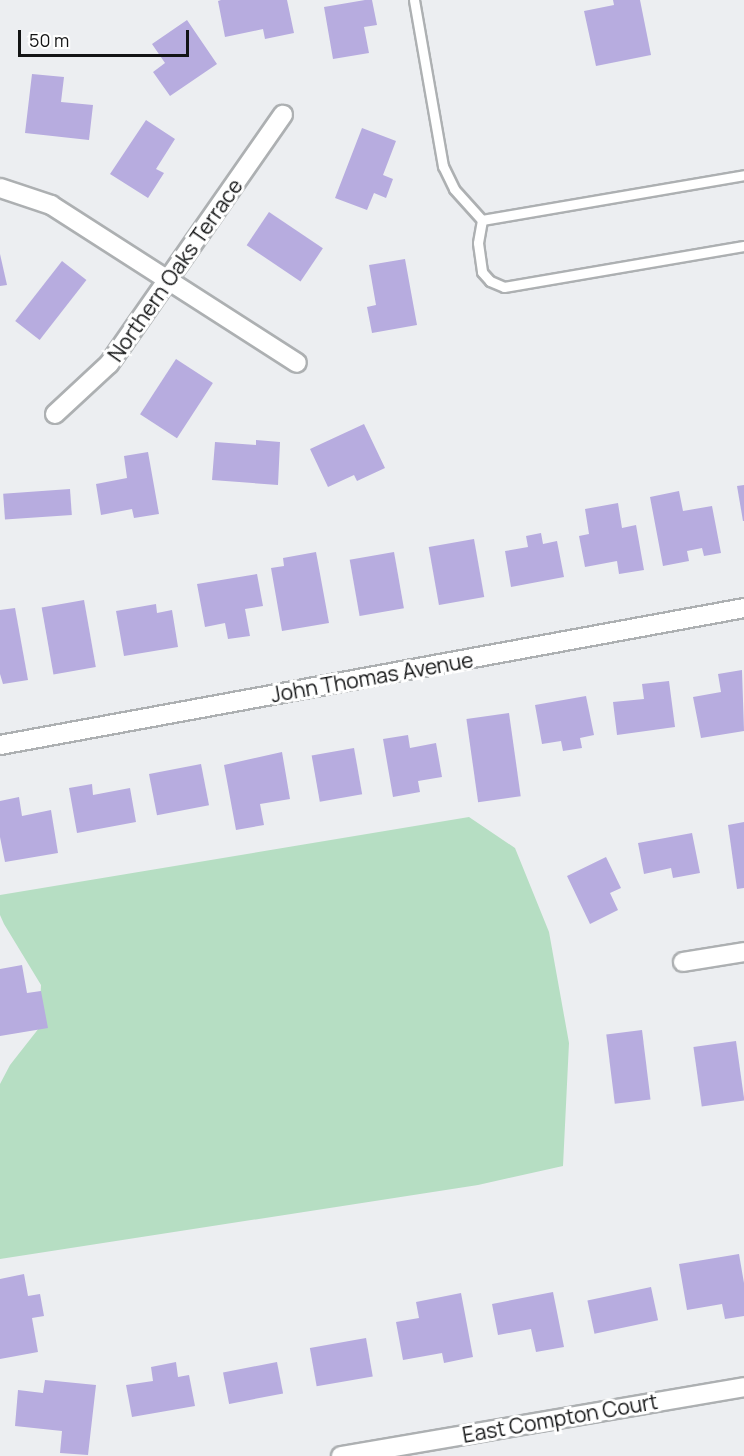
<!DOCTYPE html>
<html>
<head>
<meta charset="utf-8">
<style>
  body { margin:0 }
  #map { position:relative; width:744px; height:1456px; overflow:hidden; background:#eceef1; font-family:Manrope,sans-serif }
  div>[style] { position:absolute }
  .green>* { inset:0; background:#b6dec3 }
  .building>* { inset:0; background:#b7acdf; transform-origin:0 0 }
  .roads { filter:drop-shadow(2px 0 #adb0b2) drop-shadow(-2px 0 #adb0b2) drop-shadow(0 2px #adb0b2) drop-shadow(0 -2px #adb0b2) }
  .lane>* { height:9px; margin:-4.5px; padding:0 4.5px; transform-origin:4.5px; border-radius:4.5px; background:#fff }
  .street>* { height:18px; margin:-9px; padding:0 9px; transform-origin:9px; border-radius:9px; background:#fff }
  span { translate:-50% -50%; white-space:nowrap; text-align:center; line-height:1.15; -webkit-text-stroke:6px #fff; paint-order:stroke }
  .street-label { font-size:21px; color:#131415 }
  .scale { position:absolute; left:18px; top:30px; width:171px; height:27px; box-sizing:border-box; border:3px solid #131415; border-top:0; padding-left:8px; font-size:18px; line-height:21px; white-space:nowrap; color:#131415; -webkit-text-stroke:4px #fff; paint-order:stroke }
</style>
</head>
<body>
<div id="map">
  <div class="green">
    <div style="clip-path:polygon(469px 817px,515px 848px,549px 932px,569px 1043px,563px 1166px,478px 1185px,0 1259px,0 1084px,10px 1065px,39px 1028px,41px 985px,4px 924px,0 915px,0 895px)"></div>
  </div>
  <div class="building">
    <div style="clip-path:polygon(221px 0,287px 0,294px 33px,265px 39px,263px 29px,225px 37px,218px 1px)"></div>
    <div style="clip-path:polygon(365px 0,372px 0,377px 25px,364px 27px,369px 53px,333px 59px,324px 7px)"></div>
    <div style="clip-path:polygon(613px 0,640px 0,651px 55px,596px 66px,584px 11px,614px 5px)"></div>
    <div style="clip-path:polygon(187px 20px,217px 64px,170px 96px,153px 72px,165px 63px,152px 44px)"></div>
    <div style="clip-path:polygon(32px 74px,64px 77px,61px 102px,93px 105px,89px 140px,25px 133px)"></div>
    <div style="clip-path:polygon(146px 120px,175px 139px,156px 169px,164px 173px,148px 198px,110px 174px)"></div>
    <div style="clip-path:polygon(362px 128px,396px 141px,383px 175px,393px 179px,386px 198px,374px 193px,367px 210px,335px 198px)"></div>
    <div style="left:269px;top:212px;width:65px;height:40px;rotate:34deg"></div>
    <div style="clip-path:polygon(0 254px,7px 285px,0 286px)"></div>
    <div style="clip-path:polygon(405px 259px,417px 325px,372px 333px,367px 307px,376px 305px,369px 265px)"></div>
    <div style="left:62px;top:261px;width:31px;height:76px;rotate:38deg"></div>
    <div style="left:176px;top:359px;width:44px;height:66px;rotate:33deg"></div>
    <div style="clip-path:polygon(364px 424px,385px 468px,357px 481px,354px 475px,328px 487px,310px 449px)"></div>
    <div style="clip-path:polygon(256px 440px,280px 442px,278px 485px,212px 480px,215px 442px,256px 445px)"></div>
    <div style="clip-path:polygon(148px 452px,159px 514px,134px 518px,132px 509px,101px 515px,96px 484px,127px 478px,124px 456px)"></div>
    <div style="clip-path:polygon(744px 485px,744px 521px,743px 521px,737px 486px)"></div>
    <div style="left:70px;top:489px;width:26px;height:67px;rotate:86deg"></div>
    <div style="clip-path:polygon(679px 491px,683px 511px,712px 506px,721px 553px,704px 556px,702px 548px,687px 551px,689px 561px,663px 566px,650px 497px)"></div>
    <div style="clip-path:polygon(618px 503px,622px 528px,636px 525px,644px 570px,619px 574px,617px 561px,585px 567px,579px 536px,589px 534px,585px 509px)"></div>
    <div style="clip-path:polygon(541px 533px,543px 544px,557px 541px,564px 577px,511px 587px,505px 551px,528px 547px,526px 536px)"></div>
    <div style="left:474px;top:539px;width:59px;height:46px;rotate:80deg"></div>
    <div style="clip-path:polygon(316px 552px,329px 623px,282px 631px,271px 568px,284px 566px,283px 558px)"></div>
    <div style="left:394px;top:552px;width:57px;height:45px;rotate:80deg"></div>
    <div style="clip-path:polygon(257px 574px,263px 606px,245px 609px,250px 636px,228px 639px,225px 623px,205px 627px,197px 584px)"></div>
    <div style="left:84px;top:600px;width:68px;height:43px;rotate:80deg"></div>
    <div style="clip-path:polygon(156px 604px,157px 613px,172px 610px,178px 647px,124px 656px,116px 611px)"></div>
    <div style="clip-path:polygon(15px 608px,28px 680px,3px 684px,0 674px,0 610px)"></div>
    <div style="clip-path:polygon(742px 670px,744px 731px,701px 738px,693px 697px,721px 692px,718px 674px)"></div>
    <div style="clip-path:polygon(669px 681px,675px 727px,617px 735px,613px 702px,644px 699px,642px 684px)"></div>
    <div style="clip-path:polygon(586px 696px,594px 735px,580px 738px,582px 748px,563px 751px,561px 741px,542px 744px,535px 705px)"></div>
    <div style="left:509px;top:713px;width:84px;height:43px;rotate:82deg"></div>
    <div style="clip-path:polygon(408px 735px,410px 748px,436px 743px,442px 777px,418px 781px,420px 792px,393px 797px,383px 739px)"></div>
    <div style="left:354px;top:748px;width:47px;height:43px;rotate:80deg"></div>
    <div style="clip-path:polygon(282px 752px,290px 799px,260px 804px,264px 825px,236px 830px,224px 765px)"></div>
    <div style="left:201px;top:764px;width:42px;height:53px;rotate:79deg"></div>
    <div style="clip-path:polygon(92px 784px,93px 795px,130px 788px,136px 822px,77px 833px,69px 788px)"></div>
    <div style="clip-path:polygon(19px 797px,22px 816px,51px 810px,58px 853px,5px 862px,0 837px,0 801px)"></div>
    <div style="clip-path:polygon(744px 822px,744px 888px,737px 889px,728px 825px)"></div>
    <div style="clip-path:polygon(692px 833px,700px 873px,673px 878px,671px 868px,644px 874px,638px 843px)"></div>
    <div style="clip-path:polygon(606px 857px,621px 888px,610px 893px,618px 910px,590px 924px,567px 876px)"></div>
    <div style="clip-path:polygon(22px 965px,27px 993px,41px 991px,48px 1028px,0 1036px,0 969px)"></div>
    <div style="left:642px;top:1030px;width:70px;height:36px;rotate:83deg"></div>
    <div style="left:736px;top:1041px;width:60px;height:43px;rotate:82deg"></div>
    <div style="clip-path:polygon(739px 1254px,744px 1283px,744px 1316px,725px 1319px,722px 1304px,687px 1310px,679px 1264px)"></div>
    <div style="clip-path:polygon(24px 1274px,28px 1296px,40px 1294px,44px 1316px,32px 1318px,38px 1352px,0 1359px,0 1279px)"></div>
    <div style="left:651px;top:1287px;width:34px;height:65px;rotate:78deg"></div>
    <div style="clip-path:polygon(553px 1292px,564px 1347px,536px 1352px,531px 1329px,498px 1335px,492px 1304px)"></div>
    <div style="clip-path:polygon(461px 1293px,473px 1357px,444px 1363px,442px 1353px,403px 1360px,396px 1322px,419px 1318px,416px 1302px)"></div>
    <div style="left:366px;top:1338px;width:39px;height:57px;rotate:80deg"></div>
    <div style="clip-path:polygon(176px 1362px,178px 1377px,189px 1375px,195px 1406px,132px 1417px,126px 1385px,153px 1381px,151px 1367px)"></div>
    <div style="left:277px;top:1362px;width:32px;height:55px;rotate:79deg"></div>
    <div style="clip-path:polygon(45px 1380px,96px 1385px,88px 1455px,60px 1453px,62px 1431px,15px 1426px,18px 1390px,43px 1393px)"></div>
  </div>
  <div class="roads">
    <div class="lane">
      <div style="left:414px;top:0;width:169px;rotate:80.1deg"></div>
      <div style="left:443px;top:166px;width:25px;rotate:64deg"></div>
      <div style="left:454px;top:189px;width:42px;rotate:47.9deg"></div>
      <div style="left:482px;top:220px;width:23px;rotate:100deg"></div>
      <div style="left:478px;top:243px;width:29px;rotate:82deg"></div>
      <div style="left:482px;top:272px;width:12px;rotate:48deg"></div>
      <div style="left:490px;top:281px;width:15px;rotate:23deg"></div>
      <div style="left:504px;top:287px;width:243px;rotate:-9.7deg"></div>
      <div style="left:482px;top:220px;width:266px;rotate:-9.7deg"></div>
    </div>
    <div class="street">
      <div style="left:0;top:188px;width:54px;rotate:18.4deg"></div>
      <div style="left:51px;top:205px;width:292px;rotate:32.7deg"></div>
      <div style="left:55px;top:414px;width:74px;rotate:-42.8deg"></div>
      <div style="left:109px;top:364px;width:304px;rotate:-55.1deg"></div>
      <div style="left:0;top:745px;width:757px;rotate:-10.43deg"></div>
      <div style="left:683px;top:962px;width:62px;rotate:-9.3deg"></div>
      <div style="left:341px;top:1456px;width:409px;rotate:-9.7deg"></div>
    </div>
  </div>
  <div class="street-label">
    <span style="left:175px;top:270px;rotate:-55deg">Northern Oaks Terrace</span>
    <span style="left:372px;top:677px;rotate:-10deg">John Thomas Avenue</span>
    <span style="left:560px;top:1418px;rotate:-10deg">East Compton Court</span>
  </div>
  <div class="scale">50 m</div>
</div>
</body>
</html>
